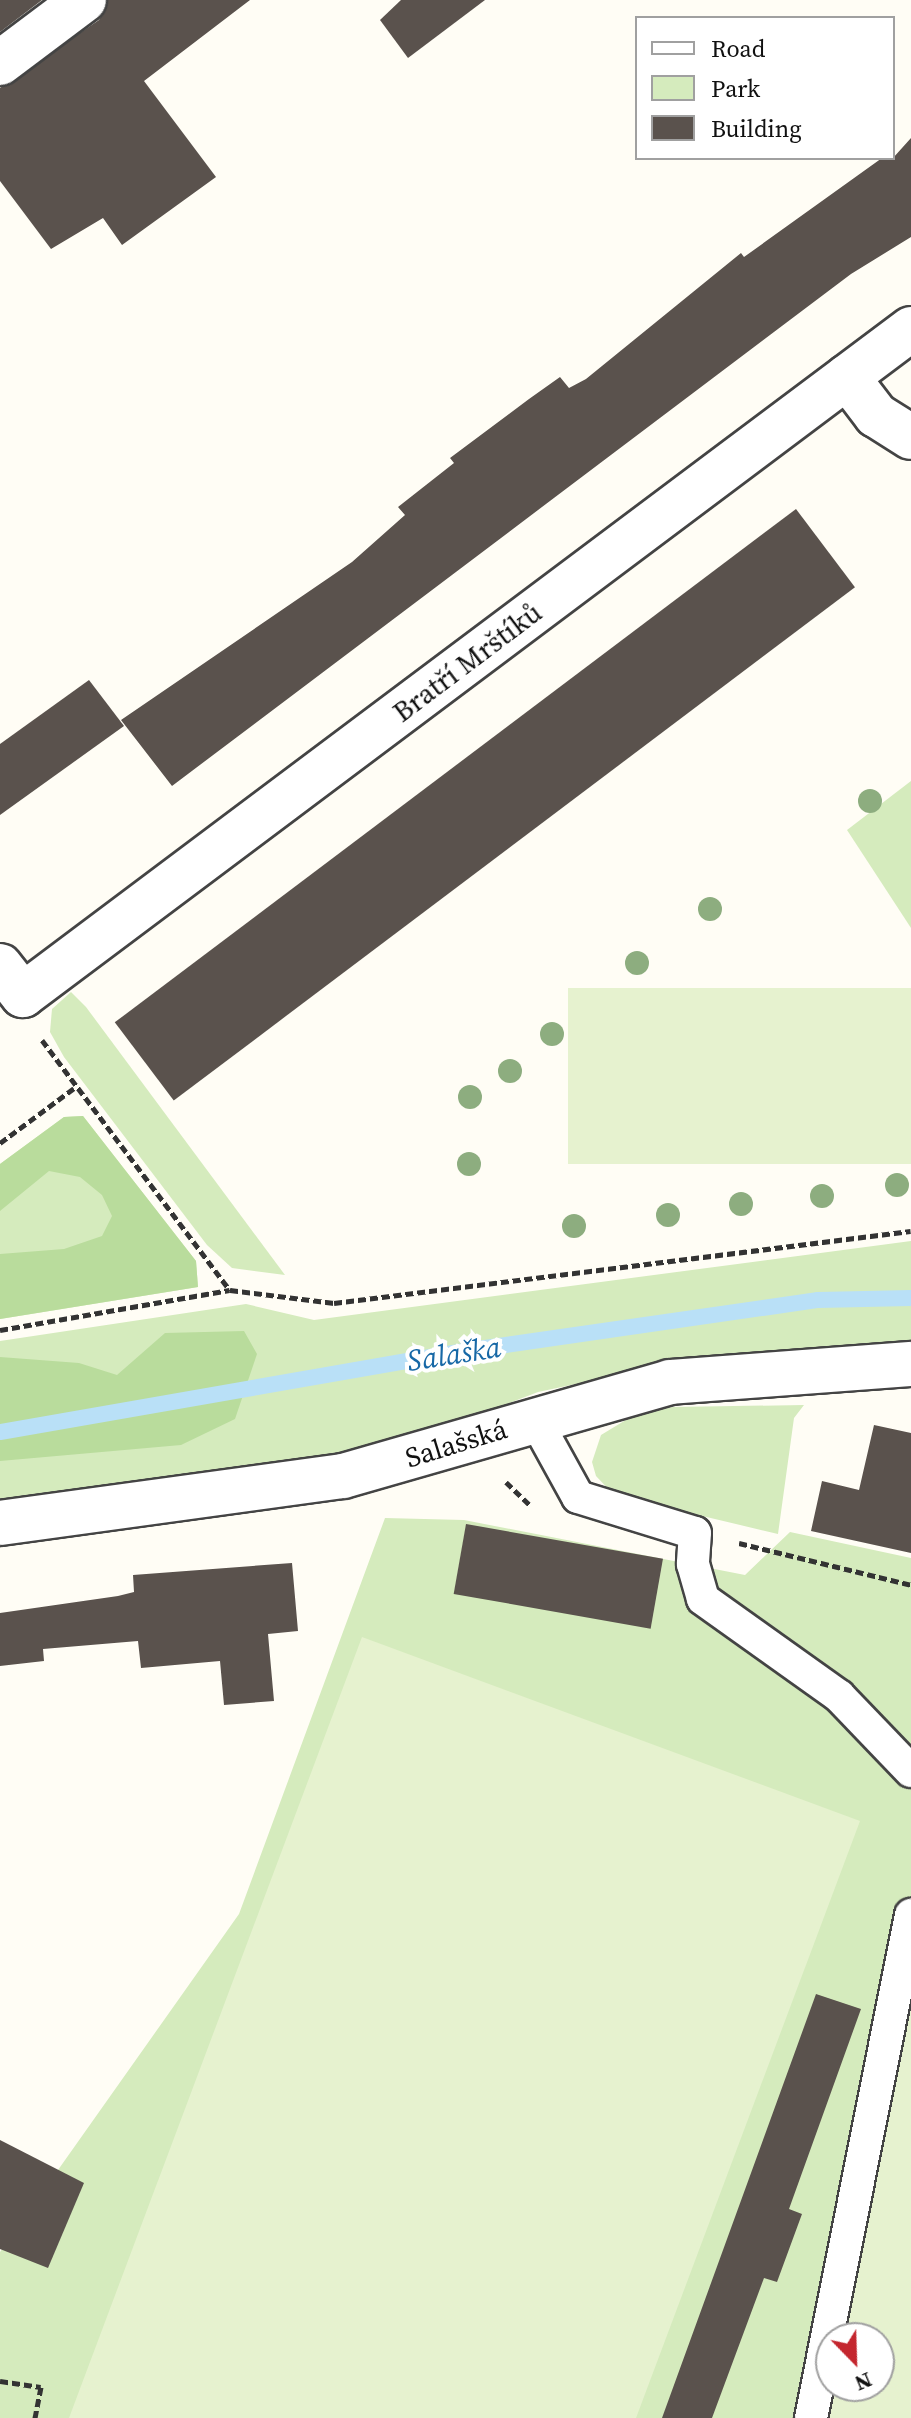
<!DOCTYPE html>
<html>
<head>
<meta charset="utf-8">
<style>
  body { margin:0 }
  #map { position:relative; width:911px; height:2418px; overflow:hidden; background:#fffdf5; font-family:"Source Serif 4",serif }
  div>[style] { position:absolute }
  .green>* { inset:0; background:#d5ebbd }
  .forest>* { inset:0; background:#b9dc9c }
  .pitch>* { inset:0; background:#e6f2cf; transform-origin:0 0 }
  .stream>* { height:16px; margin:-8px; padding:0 8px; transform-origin:8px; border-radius:8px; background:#b9e0f7 }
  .building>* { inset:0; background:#5a524d; transform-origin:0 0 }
  .path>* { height:5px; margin-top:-2.5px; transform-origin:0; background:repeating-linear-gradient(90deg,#333 0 8px,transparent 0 12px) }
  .roads { filter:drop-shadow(2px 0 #444) drop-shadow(-2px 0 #444) drop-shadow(0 2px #444) drop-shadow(0 -2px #444) }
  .lane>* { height:32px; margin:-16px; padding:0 16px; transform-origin:16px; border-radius:16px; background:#fff }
  .street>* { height:44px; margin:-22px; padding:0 22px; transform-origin:22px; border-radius:22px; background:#fff }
  .trees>* { width:24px; height:24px; margin:-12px; border-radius:50%; background:#8dad7f }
  span { translate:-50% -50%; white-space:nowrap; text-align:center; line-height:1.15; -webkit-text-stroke:8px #fff; paint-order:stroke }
  .street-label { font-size:28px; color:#111 }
  .water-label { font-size:30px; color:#1768a6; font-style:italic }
  .legend { position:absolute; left:635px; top:16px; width:260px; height:144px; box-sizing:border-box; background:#fff; border:2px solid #a0a0a0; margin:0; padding:10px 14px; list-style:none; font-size:24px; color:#111 }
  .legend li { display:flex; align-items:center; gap:16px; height:40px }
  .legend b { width:40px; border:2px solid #a0a0a0 }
  .north { position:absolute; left:815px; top:2322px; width:80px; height:80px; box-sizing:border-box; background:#fff; border:2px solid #a0a0a0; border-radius:50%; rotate:157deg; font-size:22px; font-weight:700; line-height:32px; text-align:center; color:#111 }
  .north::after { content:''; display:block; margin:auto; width:28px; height:36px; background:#c4262e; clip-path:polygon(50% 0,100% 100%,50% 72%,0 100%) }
</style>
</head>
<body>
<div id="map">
  <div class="green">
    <div style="clip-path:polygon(911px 781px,911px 928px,847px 830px)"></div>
    <div style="clip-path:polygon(71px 992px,86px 1007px,285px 1275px,232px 1268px,207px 1245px,64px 1057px,50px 1032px,52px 1009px)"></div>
    <div style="clip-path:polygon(83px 1116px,196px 1261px,198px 1287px,0 1319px,0 1164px,64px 1117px)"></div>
    <div style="clip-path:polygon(911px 1241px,911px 1349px,609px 1377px,538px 1392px,432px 1433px,358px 1451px,0 1500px,0 1341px,246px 1304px,314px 1320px)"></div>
    <div style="clip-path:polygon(804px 1405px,794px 1418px,778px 1534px,614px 1495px,596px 1476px,592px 1462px,601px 1435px,634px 1415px,673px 1407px)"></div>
    <div style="clip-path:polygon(evenodd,385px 1518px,464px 1520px,745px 1575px,790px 1532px,911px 1558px,911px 2418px,0 2418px,0 2252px,239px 1914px,385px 1518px,831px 2338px,879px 2338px,879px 2386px,831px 2386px,831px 2338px)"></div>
  </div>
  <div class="forest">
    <div style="clip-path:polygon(83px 1116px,196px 1261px,198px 1287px,0 1319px,0 1254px,64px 1249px,102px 1236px,112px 1216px,102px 1195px,80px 1177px,49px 1171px,0 1211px,0 1164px,64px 1117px)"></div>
    <div style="clip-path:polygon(244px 1331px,257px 1354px,235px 1419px,181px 1445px,0 1461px,0 1357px,79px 1363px,117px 1375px,165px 1333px)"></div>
  </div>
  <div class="pitch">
    <div style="left:911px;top:988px;width:176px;height:343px;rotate:90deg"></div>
    <div style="clip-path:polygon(362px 1637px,860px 1821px,636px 2418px,69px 2418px)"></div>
    <div style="clip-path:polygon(911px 1992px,911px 2418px,828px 2418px,834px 2386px,879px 2386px,879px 2338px,844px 2338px)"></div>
  </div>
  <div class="stream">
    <div style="left:0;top:1432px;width:485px;rotate:-9.9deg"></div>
    <div style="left:478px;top:1349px;width:344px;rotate:-8.2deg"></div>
    <div style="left:818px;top:1300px;width:93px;rotate:-1.2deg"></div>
  </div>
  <div class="building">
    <div style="clip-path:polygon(0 0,42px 0,0 32px)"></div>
    <div style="clip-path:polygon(108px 0,250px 0,144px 81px,216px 177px,122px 245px,103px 218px,51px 249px,0 181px,0 88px,99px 20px)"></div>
    <div style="clip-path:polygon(401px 0,485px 0,408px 58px,380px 20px)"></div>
    <div style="clip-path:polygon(911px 138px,911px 237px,851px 274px,172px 786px,121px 720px,352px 562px,405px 515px,398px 507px,454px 463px,450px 458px,529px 399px,560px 377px,569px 388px,586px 379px,741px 253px,744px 257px,882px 158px,893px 158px)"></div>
    <div style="left:796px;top:509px;width:98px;height:853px;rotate:53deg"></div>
    <div style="clip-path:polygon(89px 680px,124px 726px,0 815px,0 744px)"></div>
    <div style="clip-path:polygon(874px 1425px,911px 1433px,911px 1553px,811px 1531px,822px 1481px,859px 1490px)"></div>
    <div style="left:466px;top:1524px;width:200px;height:71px;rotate:10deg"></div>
    <div style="clip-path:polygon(292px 1563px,298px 1631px,268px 1634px,274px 1701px,224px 1705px,220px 1661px,141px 1668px,138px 1641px,43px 1649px,44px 1661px,0 1666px,0 1613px,118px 1596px,134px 1592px,133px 1575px)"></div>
    <div style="clip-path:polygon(816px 1994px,861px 2009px,789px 2209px,802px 2214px,777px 2282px,764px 2278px,712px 2418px,662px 2418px)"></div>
    <div style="clip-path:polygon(0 2140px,84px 2183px,48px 2268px,0 2249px)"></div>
  </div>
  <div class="path">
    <div style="left:42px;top:1040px;width:313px;rotate:53.1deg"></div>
    <div style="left:230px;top:1290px;width:105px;rotate:7.1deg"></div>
    <div style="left:334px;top:1303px;width:581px;rotate:-7.11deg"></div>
    <div style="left:0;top:1143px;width:92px;rotate:-36.6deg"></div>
    <div style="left:0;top:1330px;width:233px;rotate:-9.9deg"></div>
    <div style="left:506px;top:1482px;width:35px;rotate:44deg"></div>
    <div style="left:739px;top:1543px;width:177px;rotate:13.7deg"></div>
    <div style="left:0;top:2381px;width:41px;rotate:8.3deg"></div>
    <div style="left:41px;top:2387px;width:32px;rotate:101deg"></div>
  </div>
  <div class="roads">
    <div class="lane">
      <div style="left:535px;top:1419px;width:89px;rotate:61.1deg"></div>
      <div style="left:578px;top:1497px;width:122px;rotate:17.1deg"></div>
      <div style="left:695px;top:1533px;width:31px;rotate:94deg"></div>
      <div style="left:693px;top:1564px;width:36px;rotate:74deg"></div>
      <div style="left:703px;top:1599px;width:167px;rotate:35.5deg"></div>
      <div style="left:839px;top:1696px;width:104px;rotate:46.2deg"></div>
      <div style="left:811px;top:2418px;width:513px;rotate:-78.76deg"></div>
    </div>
    <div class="street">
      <div style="left:0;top:63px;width:105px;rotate:-36.9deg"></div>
      <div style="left:847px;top:377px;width:48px;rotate:52.7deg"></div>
      <div style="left:876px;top:415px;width:41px;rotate:32.2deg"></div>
      <div style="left:0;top:966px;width:37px;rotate:52deg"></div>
      <div style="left:23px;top:995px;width:1110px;rotate:-36.87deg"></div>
      <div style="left:0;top:1523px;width:346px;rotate:-7.8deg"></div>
      <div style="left:343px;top:1476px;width:340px;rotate:-16deg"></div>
      <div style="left:670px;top:1382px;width:242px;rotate:-4.3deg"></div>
    </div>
  </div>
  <div class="trees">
    <div style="left:870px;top:801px"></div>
    <div style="left:710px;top:909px"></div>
    <div style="left:637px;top:963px"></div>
    <div style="left:552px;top:1034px"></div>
    <div style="left:510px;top:1071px"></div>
    <div style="left:470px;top:1097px"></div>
    <div style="left:469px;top:1164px"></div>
    <div style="left:897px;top:1185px"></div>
    <div style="left:822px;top:1196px"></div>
    <div style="left:741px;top:1204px"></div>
    <div style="left:668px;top:1215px"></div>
    <div style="left:574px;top:1226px"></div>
  </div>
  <div class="street-label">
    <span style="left:467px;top:662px;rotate:-37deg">Bratří Mrštíků</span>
    <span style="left:456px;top:1443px;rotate:-17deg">Salašská</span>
  </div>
  <div class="water-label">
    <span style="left:454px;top:1354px;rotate:-9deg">Salaška</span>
  </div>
  <ul class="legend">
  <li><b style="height:10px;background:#fff"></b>Road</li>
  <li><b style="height:22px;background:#d5ebbd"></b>Park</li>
  <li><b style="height:22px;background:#5a524d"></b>Building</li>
  </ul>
  <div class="north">N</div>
</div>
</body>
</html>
